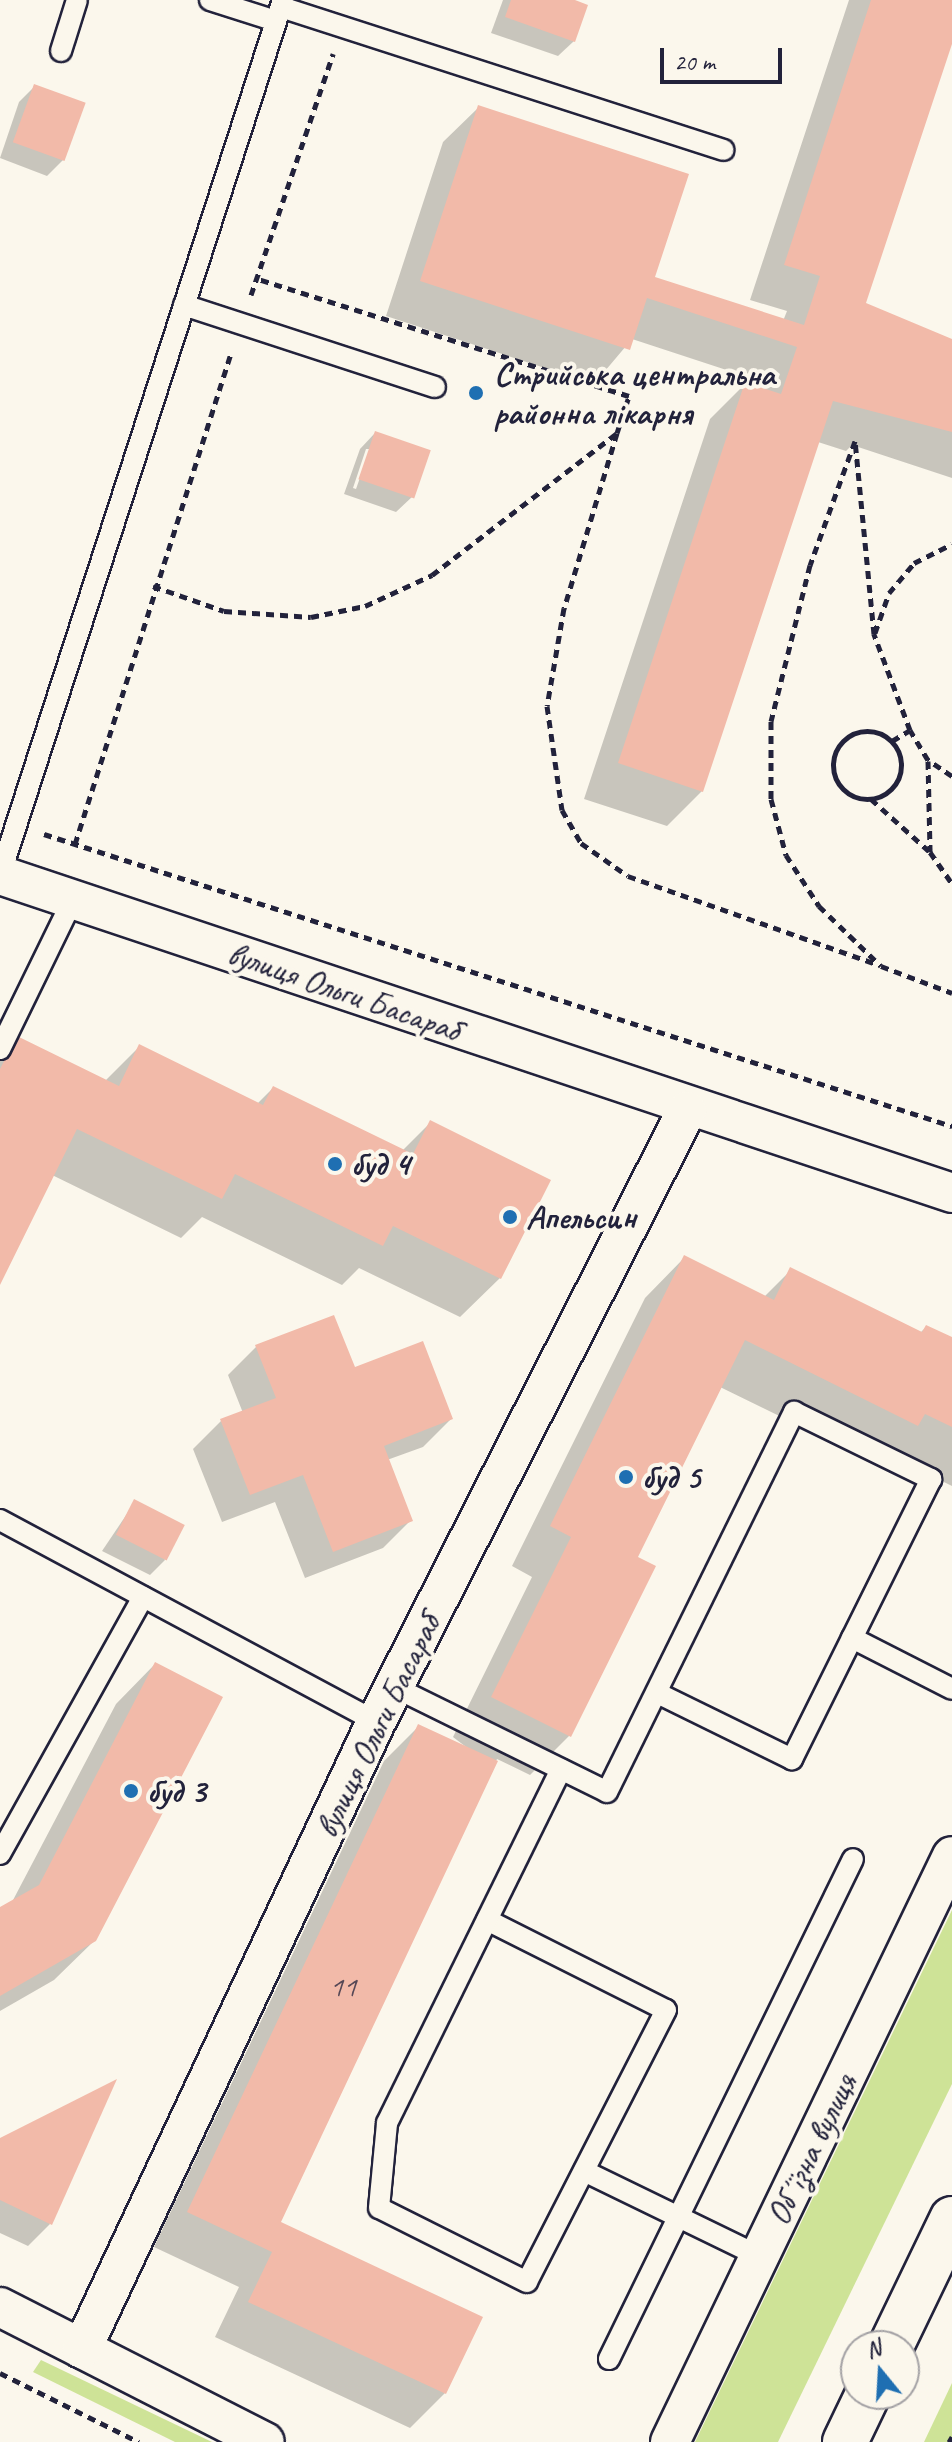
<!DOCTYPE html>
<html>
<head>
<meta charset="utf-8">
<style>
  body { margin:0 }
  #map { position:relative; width:952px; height:2442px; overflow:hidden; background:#fbf7ec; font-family:Caveat,sans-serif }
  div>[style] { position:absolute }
  .green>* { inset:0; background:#cee397 }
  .shadow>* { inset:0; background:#0003 }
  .building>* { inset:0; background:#f2baa9; transform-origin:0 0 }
  .path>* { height:5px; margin-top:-2.5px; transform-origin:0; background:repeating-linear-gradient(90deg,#22223b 0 8px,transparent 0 14px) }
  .path>.ring { margin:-2.5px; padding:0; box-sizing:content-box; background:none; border:5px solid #22223b; border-radius:50% }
  .roads { filter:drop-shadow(2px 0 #22223b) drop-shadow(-2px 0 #22223b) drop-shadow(0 2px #22223b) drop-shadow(0 -2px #22223b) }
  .service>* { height:20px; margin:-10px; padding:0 10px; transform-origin:10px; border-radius:10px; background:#fbf7ec }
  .minor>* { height:38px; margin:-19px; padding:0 19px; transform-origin:19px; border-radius:19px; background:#fbf7ec }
  .trunk>* { height:44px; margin:-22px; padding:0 22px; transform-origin:22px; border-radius:22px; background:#fbf7ec }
  .dots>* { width:22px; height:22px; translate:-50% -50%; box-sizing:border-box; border:4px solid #fbf7ec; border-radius:50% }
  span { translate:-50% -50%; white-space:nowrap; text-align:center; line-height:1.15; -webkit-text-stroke:8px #fbf7ec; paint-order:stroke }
  .number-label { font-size:30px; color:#564856 }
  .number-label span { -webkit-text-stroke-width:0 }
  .poi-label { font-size:34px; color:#22223b; font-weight:700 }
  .left { translate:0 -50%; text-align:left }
  .street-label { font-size:34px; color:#22223b }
  .north { position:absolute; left:840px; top:2330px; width:80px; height:80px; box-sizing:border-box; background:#fbf7ec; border:2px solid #a4a2a5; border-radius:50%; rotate:342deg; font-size:22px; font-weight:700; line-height:32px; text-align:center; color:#22223b }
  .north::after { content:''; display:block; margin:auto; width:28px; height:36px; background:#1f6fb2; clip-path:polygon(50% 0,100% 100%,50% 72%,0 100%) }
  .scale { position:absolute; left:660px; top:48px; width:122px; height:36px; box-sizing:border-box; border:4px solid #22223b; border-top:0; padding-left:10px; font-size:24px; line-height:28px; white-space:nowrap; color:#22223b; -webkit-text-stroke:6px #fbf7ec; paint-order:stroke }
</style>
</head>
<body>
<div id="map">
  <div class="green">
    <div style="clip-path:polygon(952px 1910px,952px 2084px,778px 2442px,695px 2442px)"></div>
    <div style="clip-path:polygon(41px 2360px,212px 2442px,175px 2442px,33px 2372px)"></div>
    <div style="clip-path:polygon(952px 2383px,952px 2442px,924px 2442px)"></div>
  </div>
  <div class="shadow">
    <div style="clip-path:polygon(503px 0,569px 0,574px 41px,558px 56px,491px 33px)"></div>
    <div style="clip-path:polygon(849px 0,952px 0,952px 37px,864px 304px,952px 342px,952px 478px,852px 445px,846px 451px,818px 442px,702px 791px,667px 826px,584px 799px,710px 419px,745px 384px,761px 389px,763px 382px,632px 339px,594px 384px,386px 316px,443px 142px,479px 107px,653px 278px,783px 321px,787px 311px,750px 300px)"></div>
    <div style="clip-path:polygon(35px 86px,63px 160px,47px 176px,0 158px,19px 102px)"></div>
    <div style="clip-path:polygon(evenodd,375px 433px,412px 497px,396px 512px,344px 494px,360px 449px,375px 433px,366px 449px,370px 449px,356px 489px,353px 488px,366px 449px)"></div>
    <div style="clip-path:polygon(17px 1038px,105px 1081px,140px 1046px,257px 1104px,273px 1088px,402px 1151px,430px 1123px,500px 1278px,460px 1317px,359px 1268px,342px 1285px,202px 1217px,181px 1238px,52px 1175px,0 1280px,0 1055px)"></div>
    <div style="clip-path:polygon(684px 1258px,764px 1297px,791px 1270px,920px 1333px,926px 1327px,952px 1338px,952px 1486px,887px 1454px,877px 1464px,720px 1387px,635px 1557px,569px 1736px,530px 1775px,497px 1759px,278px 2223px,445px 2393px,410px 2428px,215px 2337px,239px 2287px,154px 2247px,384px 1761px,419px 1726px,470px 1750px,453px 1737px,532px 1577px,512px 1566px,645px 1298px)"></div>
    <div style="clip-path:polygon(333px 1317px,354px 1370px,451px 1419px,423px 1447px,387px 1460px,411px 1520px,383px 1548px,305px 1578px,275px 1502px,222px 1522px,193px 1449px,221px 1421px,243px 1413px,228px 1375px,256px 1347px)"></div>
    <div style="clip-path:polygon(135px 1502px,165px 1560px,150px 1575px,102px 1551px)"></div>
    <div style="clip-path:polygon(155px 1664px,95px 1940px,54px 1980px,0 2011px,0 1909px,12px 1902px,116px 1704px)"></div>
    <div style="clip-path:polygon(0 2140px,50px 2224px,28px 2246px,0 2233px)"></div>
  </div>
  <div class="building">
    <div style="clip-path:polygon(511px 0,575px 0,588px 5px,575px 42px,505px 17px)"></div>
    <div style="clip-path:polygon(871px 0,952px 0,952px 44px,866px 303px,952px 339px,952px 432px,833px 401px,703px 792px,618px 763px,745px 382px,781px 394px,797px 347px,647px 298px,630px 350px,420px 281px,478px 105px,689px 174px,655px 277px,804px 325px,820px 276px,784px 265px)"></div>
    <div style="left:34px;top:84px;width:55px;height:62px;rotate:20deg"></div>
    <div style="left:375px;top:431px;width:59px;height:51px;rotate:19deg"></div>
    <div style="clip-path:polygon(17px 1036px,119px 1086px,139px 1044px,263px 1105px,273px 1086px,413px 1154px,430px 1120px,551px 1180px,501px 1279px,393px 1226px,383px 1246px,235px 1174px,222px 1199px,77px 1129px,0 1285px,0 1069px)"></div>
    <div style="clip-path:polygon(684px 1255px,774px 1300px,790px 1267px,922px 1332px,926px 1325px,952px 1337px,952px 1427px,925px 1414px,918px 1426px,745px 1340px,638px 1557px,656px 1566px,571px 1737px,491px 1697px,571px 1537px,550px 1526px)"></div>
    <div style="clip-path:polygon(334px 1315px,355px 1367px,423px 1341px,453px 1419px,384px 1446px,413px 1521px,333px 1552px,303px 1475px,250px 1495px,220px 1419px,276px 1398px,255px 1345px)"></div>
    <div style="left:134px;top:1499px;width:57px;height:40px;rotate:27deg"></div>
    <div style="clip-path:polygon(155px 1662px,223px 1697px,96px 1941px,0 1996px,0 1907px,39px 1885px)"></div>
    <div style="clip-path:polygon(418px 1724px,498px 1761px,281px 2222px,483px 2317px,446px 2394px,248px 2302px,272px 2252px,187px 2212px)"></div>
    <div style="clip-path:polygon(117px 2079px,52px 2225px,0 2200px,0 2138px)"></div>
  </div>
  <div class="path">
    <div style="left:251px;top:295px;width:255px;rotate:-71.2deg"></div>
    <div style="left:617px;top:433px;width:183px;rotate:106.8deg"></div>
    <div style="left:564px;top:608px;width:99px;rotate:99.8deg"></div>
    <div style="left:547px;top:706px;width:105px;rotate:81.8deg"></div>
    <div style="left:562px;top:810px;width:38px;rotate:60deg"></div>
    <div style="left:581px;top:843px;width:57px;rotate:35.1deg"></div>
    <div style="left:628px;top:876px;width:263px;rotate:19.5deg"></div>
    <div style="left:153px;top:586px;width:75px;rotate:19.4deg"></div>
    <div style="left:224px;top:611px;width:87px;rotate:3.9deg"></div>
    <div style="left:311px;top:617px;width:55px;rotate:-11.5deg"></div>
    <div style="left:365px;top:606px;width:74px;rotate:-24.8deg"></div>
    <div style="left:432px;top:575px;width:233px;rotate:-37.5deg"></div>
    <div style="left:617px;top:433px;width:39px;rotate:-72deg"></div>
    <div style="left:629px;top:396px;width:390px;rotate:-162.5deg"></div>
    <div style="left:875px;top:633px;width:42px;rotate:-70.7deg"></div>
    <div style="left:889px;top:593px;width:39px;rotate:-50deg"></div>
    <div style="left:914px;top:563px;width:42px;rotate:-26.6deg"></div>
    <div class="ring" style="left:833px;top:731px;width:63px;height:63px"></div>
    <div style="left:892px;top:741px;width:21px;rotate:-31deg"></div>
    <div style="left:928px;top:761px;width:91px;rotate:88.7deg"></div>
    <div style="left:930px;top:852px;width:39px;rotate:55deg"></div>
    <div style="left:952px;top:776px;width:29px;rotate:-146deg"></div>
    <div style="left:928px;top:760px;width:35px;rotate:-121deg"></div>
    <div style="left:910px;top:730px;width:103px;rotate:-110.6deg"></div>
    <div style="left:874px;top:634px;width:194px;rotate:-95.6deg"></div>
    <div style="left:855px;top:441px;width:132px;rotate:109.9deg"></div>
    <div style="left:810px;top:565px;width:161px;rotate:104deg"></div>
    <div style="left:771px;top:721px;width:78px;rotate:90deg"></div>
    <div style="left:771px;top:799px;width:58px;rotate:75deg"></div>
    <div style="left:786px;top:855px;width:61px;rotate:57.1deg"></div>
    <div style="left:819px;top:906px;width:86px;rotate:44.1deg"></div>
    <div style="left:881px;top:966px;width:76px;rotate:20.8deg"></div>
    <div style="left:871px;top:799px;width:78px;rotate:41.9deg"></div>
    <div style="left:44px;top:834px;width:954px;rotate:17.83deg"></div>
    <div style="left:75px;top:844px;width:515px;rotate:-72.37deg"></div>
    <div style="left:0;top:2373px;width:155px;rotate:26.4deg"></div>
    <div style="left:949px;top:2442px;width:6px;rotate:-59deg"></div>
  </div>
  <div class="roads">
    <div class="service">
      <div style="left:210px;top:0;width:69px;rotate:17.7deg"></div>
      <div style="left:281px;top:7px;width:465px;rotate:17.9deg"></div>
      <div style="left:61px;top:51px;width:53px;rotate:-72.6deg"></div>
      <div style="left:184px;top:305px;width:264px;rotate:18.1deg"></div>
      <div style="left:0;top:875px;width:920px;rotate:-72.08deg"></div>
      <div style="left:0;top:1049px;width:169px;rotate:-64deg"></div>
      <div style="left:0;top:1520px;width:427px;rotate:28.2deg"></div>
      <div style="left:852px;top:1638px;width:112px;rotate:27deg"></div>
      <div style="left:394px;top:1687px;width:237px;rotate:26.2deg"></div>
      <div style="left:607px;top:1792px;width:424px;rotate:-63.8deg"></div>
      <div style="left:794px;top:1412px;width:153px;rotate:26.1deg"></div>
      <div style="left:931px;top:1479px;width:313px;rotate:116.4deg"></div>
      <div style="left:792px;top:1759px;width:150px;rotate:-153.9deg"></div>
      <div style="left:0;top:1854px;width:294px;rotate:-60.9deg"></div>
      <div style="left:487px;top:1920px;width:200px;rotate:26.7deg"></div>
      <div style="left:666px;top:2010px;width:305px;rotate:117.1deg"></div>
      <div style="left:527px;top:2282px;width:165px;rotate:-153.4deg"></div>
      <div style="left:379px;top:2208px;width:85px;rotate:-84.6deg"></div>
      <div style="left:387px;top:2123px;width:394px;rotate:-63.8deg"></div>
      <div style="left:584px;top:2171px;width:195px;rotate:25.9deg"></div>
      <div style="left:609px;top:2359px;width:556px;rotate:-63.99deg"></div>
    </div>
    <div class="minor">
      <div style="left:0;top:875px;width:1004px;rotate:18.47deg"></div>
      <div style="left:0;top:2307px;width:297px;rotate:27deg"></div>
      <div style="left:82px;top:2349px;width:693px;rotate:-64.88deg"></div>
      <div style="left:376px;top:1722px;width:686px;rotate:-63.06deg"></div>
      <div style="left:670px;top:2442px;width:650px;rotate:-64.3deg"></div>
    </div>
    <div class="trunk">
      <div style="left:891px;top:2346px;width:141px;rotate:-64.3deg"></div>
      <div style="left:845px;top:2442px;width:53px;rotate:-64.4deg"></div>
    </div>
  </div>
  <div class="dots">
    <div style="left:476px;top:393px;background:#1f6fb2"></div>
    <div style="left:335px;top:1164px;background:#1f6fb2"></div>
    <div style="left:510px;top:1217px;background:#1f6fb2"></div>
    <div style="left:626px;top:1477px;background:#1f6fb2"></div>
    <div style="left:131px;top:1791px;background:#1f6fb2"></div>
  </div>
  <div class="number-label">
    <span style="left:343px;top:1986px">11</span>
  </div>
  <div class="poi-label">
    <span class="left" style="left:494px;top:393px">Стрийська центральна<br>районна лікарня</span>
    <span class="left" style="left:351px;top:1164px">буд 4</span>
    <span class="left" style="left:526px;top:1217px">Апельсин</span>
    <span class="left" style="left:642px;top:1477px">буд 5</span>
    <span class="left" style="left:147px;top:1791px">буд 3</span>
  </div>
  <div class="street-label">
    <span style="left:344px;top:991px;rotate:19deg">вулиця Ольги Басараб</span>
    <span style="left:377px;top:1726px;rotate:-64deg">вулиця Ольги Басараб</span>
    <span style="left:811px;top:2149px;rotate:-64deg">Обʼїзна вулиця</span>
  </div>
  <div class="north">N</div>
  <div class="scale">20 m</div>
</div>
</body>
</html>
